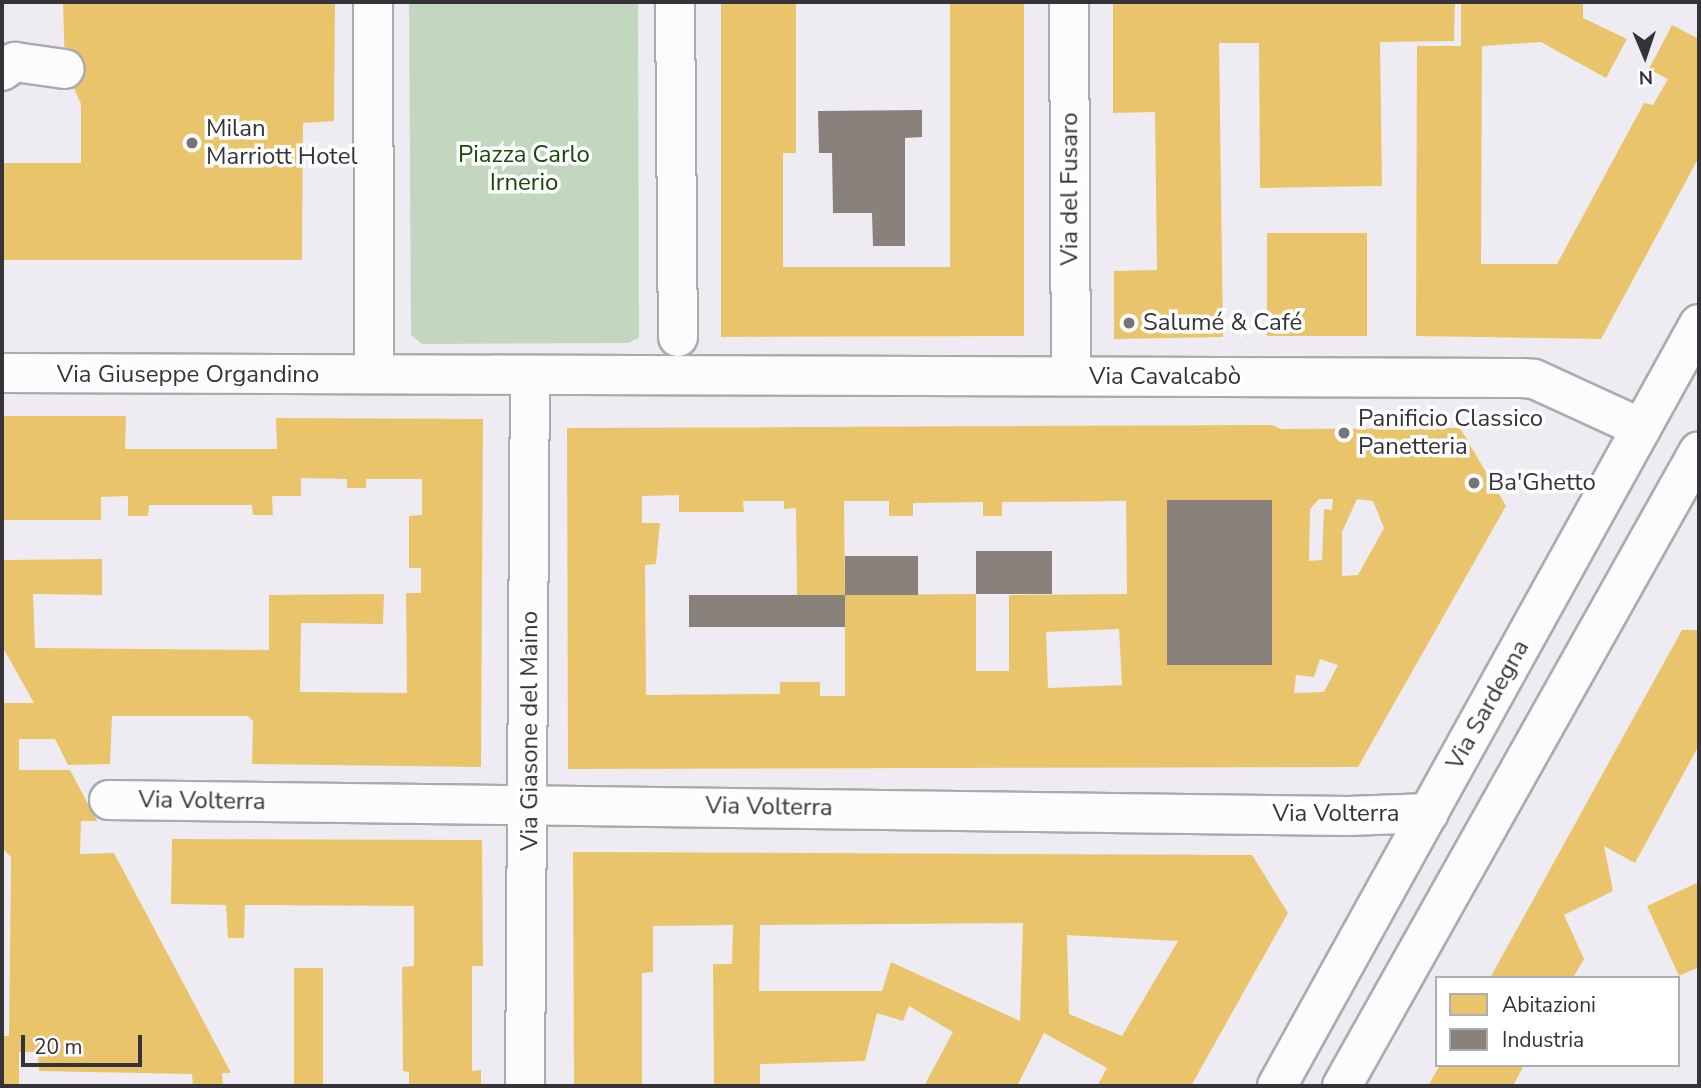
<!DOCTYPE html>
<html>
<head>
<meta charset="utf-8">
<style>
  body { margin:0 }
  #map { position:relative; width:1701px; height:1088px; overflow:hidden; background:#eeecf2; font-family:"Nunito Sans",sans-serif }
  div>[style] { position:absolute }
  .green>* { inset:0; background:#c3d6c0 }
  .homes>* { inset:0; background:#e9c46a; transform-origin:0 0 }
  .industry>* { inset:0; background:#8a817c; transform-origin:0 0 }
  .roads { filter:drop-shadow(2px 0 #abaaaf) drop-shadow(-2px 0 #abaaaf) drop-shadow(0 2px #abaaaf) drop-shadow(0 -2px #abaaaf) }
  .minor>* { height:38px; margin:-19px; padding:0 19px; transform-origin:19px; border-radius:19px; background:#fcfcfd }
  .major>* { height:38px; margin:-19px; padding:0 19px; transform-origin:19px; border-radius:19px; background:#fcfcfd }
  .dots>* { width:19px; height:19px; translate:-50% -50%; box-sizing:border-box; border:4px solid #fff; border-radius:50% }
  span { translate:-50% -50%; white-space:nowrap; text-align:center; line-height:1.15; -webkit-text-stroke:7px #fff; paint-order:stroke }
  .poi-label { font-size:24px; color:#353338 }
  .left { translate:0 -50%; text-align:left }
  .park-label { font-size:24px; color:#164806 }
  .street-label { font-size:24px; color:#353338 }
  .frame { position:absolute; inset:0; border:4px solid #353338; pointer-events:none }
  .legend { position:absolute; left:1435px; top:976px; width:245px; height:91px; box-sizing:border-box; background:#fff; border:2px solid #aeadaf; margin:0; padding:9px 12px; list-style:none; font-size:21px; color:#353338 }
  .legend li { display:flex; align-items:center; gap:14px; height:35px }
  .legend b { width:35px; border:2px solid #aeadaf }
  .north { position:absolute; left:1610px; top:21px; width:70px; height:70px; -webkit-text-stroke:5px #fff; paint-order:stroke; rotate:178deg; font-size:19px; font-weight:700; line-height:28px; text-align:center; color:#353338 }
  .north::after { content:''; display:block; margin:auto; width:24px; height:32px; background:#353338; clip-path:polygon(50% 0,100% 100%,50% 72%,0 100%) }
  .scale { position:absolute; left:21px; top:1035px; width:121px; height:32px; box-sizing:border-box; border:4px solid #353338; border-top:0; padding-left:9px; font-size:21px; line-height:24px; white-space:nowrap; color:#353338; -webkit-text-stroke:5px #fff; paint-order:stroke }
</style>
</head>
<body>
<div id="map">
  <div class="green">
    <div style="clip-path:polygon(409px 2px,638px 2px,639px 338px,628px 343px,422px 344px,411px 335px)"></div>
  </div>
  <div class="homes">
    <div style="clip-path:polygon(63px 2px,335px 2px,334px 121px,303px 123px,302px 260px,2px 260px,2px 163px,81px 163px,81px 104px,65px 69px)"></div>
    <div style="clip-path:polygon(721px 2px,796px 2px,796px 153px,783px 153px,783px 267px,950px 267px,950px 2px,1024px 2px,1024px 336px,721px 337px)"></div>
    <div style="clip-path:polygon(1113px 2px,1455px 2px,1454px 41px,1380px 42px,1382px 186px,1260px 188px,1259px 43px,1219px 43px,1223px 337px,1114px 339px,1114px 271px,1157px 270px,1155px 112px,1113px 113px)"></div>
    <div style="clip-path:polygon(1461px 2px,1583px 2px,1583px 18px,1627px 39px,1606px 78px,1541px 42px,1482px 46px,1481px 264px,1557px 264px,1644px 103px,1653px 105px,1668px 79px,1649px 69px,1672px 25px,1699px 39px,1699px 157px,1601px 339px,1416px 336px,1417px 46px,1461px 46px)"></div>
    <div style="left:1267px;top:233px;width:100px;height:103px"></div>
    <div style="clip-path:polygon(2px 416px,126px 416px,125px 449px,277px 449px,276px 418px,483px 419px,481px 767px,252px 764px,253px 721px,248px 716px,112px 716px,110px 764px,68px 765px,55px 739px,19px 739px,19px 770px,70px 770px,97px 821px,81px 821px,80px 854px,114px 853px,231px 1073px,222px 1073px,223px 1086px,193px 1086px,192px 1074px,39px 1071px,38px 1052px,19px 1052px,19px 1086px,2px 1086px,2px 1036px,9px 1036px,11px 857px,2px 848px,2px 703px,34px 703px,2px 646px,2px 560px,102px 559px,102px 595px,33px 594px,35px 648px,269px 650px,269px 595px,384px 594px,383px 624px,301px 623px,300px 692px,407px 693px,406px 593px,421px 593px,421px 568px,409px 568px,409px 516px,422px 515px,422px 479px,366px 479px,366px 488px,347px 488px,347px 479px,301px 478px,301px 496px,272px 496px,273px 515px,253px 515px,252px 505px,149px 505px,148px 516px,128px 516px,128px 496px,101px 497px,101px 520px,2px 520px)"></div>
    <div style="clip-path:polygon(evenodd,1272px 425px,1281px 429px,1460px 428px,1506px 506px,1358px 767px,568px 769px,567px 428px,1272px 425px,679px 495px,679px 512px,744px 512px,743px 501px,784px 501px,784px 509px,796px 508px,797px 595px,845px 595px,844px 501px,889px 501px,889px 516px,913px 516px,913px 503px,983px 502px,983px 516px,1002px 516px,1002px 502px,1126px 501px,1127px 594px,1009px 595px,1009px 671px,976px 671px,976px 594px,845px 595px,845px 696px,820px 696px,820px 682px,780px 682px,780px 694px,646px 695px,645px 565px,656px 564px,660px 523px,642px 523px,642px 496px,679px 495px,1272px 425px,1319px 499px,1333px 499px,1332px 510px,1324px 509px,1322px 560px,1309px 561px,1310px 509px,1319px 499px,1272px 425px,1357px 499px,1373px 501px,1384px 528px,1358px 575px,1342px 576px,1342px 532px,1357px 499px,1272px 425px,1272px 500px,1272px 665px,1167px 665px,1167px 501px,1272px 500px,1272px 425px,1119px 629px,1122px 685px,1048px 688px,1046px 632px,1119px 629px,1272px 425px,1320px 659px,1338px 665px,1324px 692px,1294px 693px,1296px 675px,1314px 677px,1320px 659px)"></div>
    <div style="clip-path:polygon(1682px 630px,1699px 630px,1699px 745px,1635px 863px,1604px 846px,1613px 891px,1564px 915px,1584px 959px,1573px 978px,1490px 978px)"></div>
    <div style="clip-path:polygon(172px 839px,482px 840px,483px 966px,472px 966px,472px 1071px,481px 1070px,481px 1086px,409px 1086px,409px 1072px,403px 1071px,402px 967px,414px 966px,414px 906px,245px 905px,244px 938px,228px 938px,226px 905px,171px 904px)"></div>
    <div style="clip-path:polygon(evenodd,573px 852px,1252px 855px,1288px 913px,1191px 1086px,1097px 1086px,1107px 1068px,1044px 1033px,1017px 1086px,924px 1086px,953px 1032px,909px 1006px,903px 1021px,877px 1013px,865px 1061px,760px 1064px,760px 1086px,714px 1086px,713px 964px,732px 964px,733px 925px,653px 926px,653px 972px,642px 973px,642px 1086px,574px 1086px,573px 852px,1023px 923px,1020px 1021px,891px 962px,882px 991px,759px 991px,760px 925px,1023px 923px,573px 852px,1067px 935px,1178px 941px,1122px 1036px,1069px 1014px,1067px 935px)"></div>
    <div style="clip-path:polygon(1699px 882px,1699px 967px,1679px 976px,1647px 906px)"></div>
    <div style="left:294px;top:968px;width:29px;height:118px"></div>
    <div style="clip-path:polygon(1440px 1065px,1524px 1065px,1513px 1086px,1428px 1086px)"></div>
  </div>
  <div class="industry">
    <div style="clip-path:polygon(922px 110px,922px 137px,905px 138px,905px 246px,873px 246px,872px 213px,833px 213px,832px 153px,819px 153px,818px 111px)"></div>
    <div style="left:1272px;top:500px;width:165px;height:105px;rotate:90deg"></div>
    <div style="left:976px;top:551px;width:76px;height:43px"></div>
    <div style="left:845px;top:556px;width:73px;height:39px"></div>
    <div style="left:845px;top:595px;width:32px;height:156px;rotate:90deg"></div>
  </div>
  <div class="roads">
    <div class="minor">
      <div style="left:373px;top:2px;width:372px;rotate:89.8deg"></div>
      <div style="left:675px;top:2px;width:335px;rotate:89.5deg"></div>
      <div style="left:1069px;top:2px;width:374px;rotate:89.7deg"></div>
      <div style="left:2px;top:71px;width:16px;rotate:-35deg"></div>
      <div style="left:15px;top:62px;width:50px;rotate:8deg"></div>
      <div style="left:2px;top:373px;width:1520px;rotate:0.19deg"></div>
      <div style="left:1522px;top:378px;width:12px;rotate:5deg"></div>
      <div style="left:1534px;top:379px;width:118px;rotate:24.6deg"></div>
      <div style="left:109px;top:800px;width:1239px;rotate:0.74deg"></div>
      <div style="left:1348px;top:816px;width:81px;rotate:-2.1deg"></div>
      <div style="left:525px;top:1086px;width:711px;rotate:-89.6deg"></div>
    </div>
    <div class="major">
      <div style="left:1277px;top:1086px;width:871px;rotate:-61.02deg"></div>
      <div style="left:1342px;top:1086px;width:728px;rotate:-60.66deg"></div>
    </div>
  </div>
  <div class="dots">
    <div style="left:192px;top:143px;background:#767479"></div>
    <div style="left:1129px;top:323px;background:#767479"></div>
    <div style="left:1344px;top:433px;background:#767479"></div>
    <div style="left:1474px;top:483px;background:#767479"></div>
  </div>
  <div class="poi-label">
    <span class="left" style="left:206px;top:143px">Milan<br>Marriott Hotel</span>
    <span class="left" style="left:1143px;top:323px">Salumé &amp; Café</span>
    <span class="left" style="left:1358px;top:433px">Panificio Classico<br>Panetteria</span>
    <span class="left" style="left:1488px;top:483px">Ba'Ghetto</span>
  </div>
  <div class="park-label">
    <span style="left:524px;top:169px">Piazza Carlo<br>Irnerio</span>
  </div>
  <div class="street-label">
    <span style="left:1070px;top:189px;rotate:-90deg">Via del Fusaro</span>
    <span style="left:188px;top:375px">Via Giuseppe Organdino</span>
    <span style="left:1165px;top:377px">Via Cavalcabò</span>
    <span style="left:1488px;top:705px;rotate:-61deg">Via Sardegna</span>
    <span style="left:530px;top:731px;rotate:-90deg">Via Giasone del Maino</span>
    <span style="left:202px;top:801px;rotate:1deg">Via Volterra</span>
    <span style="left:769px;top:807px;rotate:1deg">Via Volterra</span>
    <span style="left:1336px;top:814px">Via Volterra</span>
  </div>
  <div class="frame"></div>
  <ul class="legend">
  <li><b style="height:19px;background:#e9c46a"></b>Abitazioni</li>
  <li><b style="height:19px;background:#8a817c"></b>Industria</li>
  </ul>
  <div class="north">N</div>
  <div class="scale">20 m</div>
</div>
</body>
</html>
